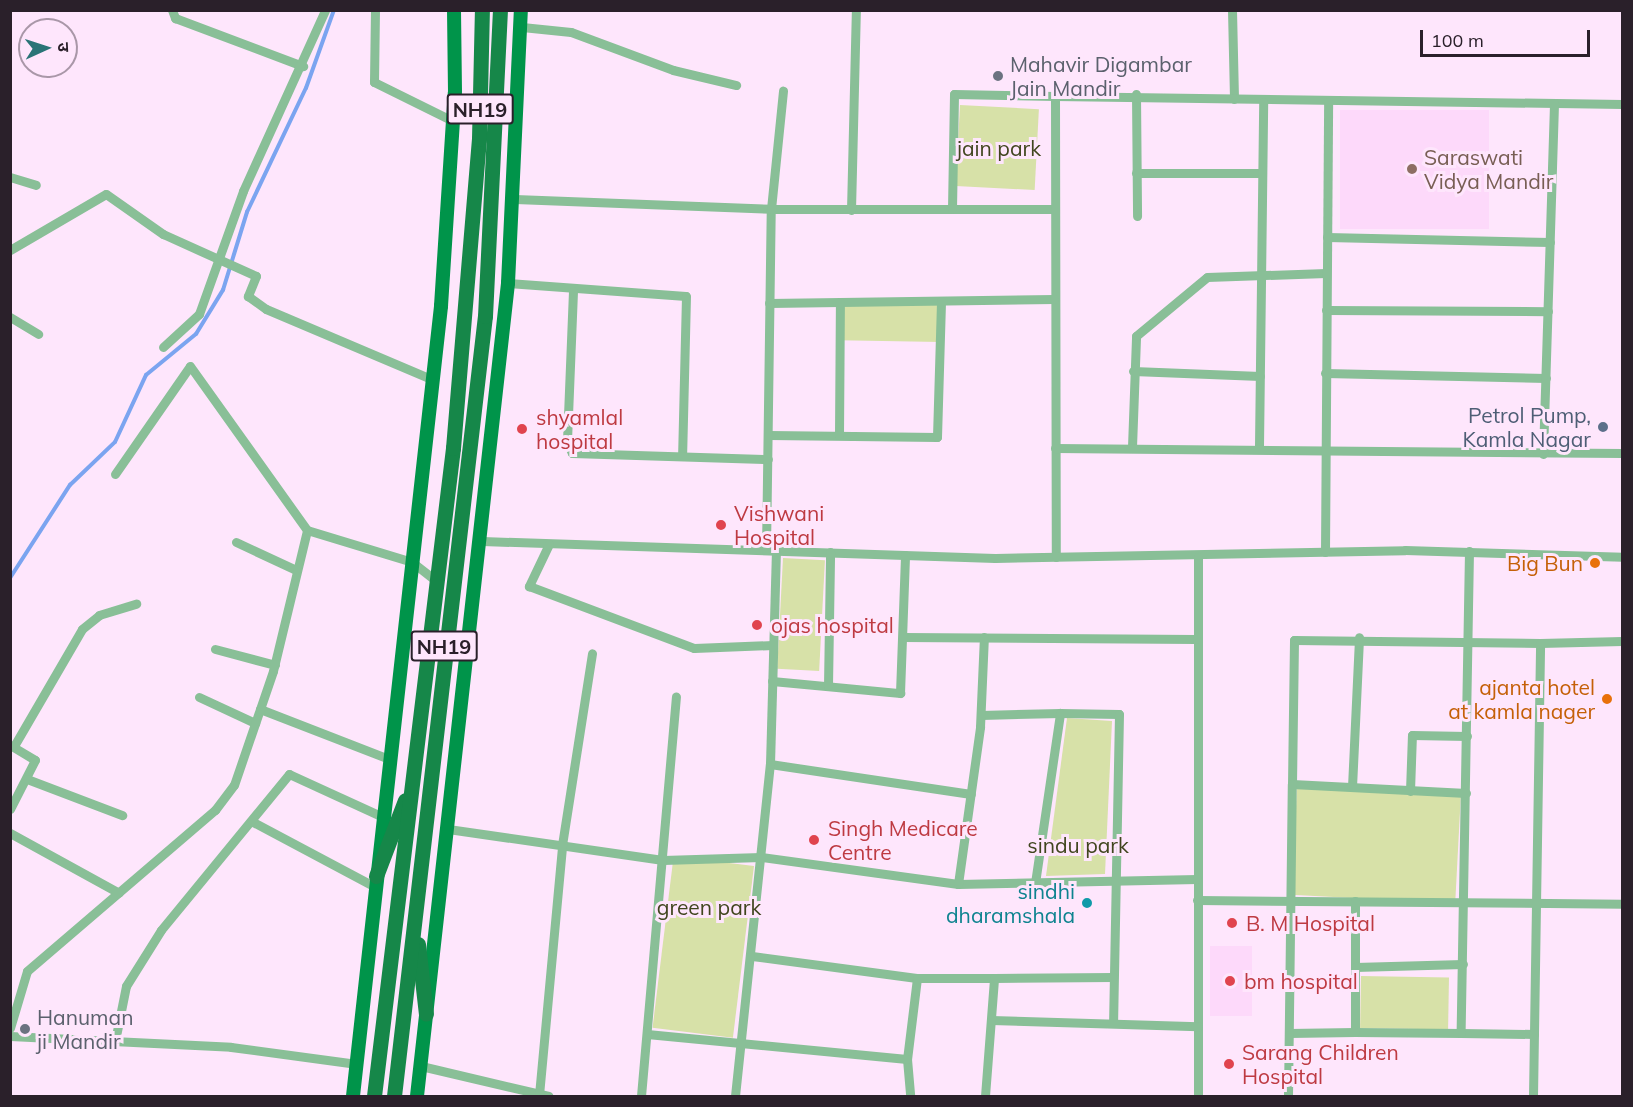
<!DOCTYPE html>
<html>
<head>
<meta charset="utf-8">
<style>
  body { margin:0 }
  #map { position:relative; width:1633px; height:1107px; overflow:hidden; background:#fee6fc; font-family:Mulish,"Noto Sans Devanagari",sans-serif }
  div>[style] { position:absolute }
  .built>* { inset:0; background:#fdd9fa; transform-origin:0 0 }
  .green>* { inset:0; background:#d7e1a8; transform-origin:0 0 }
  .stream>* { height:4px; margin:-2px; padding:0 2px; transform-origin:2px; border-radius:2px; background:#7ba4f0 }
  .minor>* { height:9px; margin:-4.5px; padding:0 4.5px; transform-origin:4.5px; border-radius:4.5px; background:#89bf97 }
  .primary>* { height:14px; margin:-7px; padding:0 7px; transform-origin:7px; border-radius:7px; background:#00944a }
  .trunk>* { height:15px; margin:-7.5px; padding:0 7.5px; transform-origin:7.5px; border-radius:7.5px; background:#168749 }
  .dots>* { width:16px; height:16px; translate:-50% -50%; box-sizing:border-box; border:3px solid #fee6fc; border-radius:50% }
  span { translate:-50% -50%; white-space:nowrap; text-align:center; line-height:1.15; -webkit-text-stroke:6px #fee6fc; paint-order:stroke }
  .shield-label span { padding:2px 4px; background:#fee6fc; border:2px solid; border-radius:4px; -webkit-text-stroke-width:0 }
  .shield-label { font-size:20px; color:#2a202a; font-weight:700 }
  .worship-label { font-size:21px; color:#5b616d }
  .left { translate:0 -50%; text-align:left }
  .park-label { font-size:21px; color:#40451e }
  .education-label { font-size:21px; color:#785e54 }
  .service-label { font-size:21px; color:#4e5e75 }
  .right { translate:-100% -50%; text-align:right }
  .health-label { font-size:21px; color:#be3a42 }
  .food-label { font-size:21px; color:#c56008 }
  .culture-label { font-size:21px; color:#0d838f }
  .frame { position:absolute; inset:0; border:12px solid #2a202a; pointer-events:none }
  .north { position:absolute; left:18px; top:18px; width:60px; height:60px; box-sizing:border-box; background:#fee6fc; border:2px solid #a997a8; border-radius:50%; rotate:87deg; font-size:16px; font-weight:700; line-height:24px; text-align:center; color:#2a202a }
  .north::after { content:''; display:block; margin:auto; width:21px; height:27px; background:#2a7477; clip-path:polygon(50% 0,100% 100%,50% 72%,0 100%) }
  .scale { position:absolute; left:1420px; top:30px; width:170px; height:27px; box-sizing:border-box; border:3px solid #2a202a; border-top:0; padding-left:8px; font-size:18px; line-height:21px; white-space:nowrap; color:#2a202a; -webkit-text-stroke:4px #fee6fc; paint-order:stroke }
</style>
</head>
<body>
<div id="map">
  <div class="built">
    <div style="left:1340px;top:110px;width:149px;height:119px"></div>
    <div style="left:1210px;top:946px;width:42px;height:70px"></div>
  </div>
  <div class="green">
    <div style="left:960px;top:105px;width:79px;height:81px;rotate:3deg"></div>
    <div style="left:941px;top:301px;width:41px;height:101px;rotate:91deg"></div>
    <div style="left:783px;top:558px;width:42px;height:111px;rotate:3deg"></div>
    <div style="clip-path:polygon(1067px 718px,1112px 721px,1105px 874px,1046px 876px)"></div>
    <div style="left:1297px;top:788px;width:164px;height:107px;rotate:3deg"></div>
    <div style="left:754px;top:866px;width:173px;height:81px;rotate:97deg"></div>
    <div style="left:1361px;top:976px;width:88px;height:52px;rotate:1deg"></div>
  </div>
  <div class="stream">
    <div style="left:10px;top:578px;width:111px;rotate:-57.2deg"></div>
    <div style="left:70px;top:485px;width:62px;rotate:-43.7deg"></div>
    <div style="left:115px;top:442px;width:74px;rotate:-65.2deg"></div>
    <div style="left:146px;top:375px;width:65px;rotate:-39.4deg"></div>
    <div style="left:196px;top:334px;width:52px;rotate:-58.5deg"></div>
    <div style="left:223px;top:290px;width:82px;rotate:-72.9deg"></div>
    <div style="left:247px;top:212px;width:137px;rotate:-64.6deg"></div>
    <div style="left:306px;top:88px;width:83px;rotate:-70.3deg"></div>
  </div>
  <div class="minor">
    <div style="left:172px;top:10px;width:9px;rotate:69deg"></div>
    <div style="left:175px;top:18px;width:137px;rotate:20.6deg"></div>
    <div style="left:375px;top:10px;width:72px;rotate:90.8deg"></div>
    <div style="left:374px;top:82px;width:88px;rotate:26.3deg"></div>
    <div style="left:1232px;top:10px;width:89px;rotate:88.7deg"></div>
    <div style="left:522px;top:27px;width:49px;rotate:5.8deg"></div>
    <div style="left:571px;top:32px;width:109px;rotate:20.4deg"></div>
    <div style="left:673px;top:70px;width:65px;rotate:13.4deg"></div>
    <div style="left:1136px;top:94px;width:122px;rotate:89.5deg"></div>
    <div style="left:1055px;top:96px;width:567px;rotate:0.81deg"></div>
    <div style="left:1136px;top:173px;width:126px"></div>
    <div style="left:10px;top:177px;width:27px;rotate:17deg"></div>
    <div style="left:515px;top:199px;width:256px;rotate:2.2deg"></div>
    <div style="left:771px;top:209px;width:283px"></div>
    <div style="left:952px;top:209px;width:115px;rotate:-89deg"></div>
    <div style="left:954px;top:94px;width:101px;rotate:1.1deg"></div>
    <div style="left:1055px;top:96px;width:461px;rotate:89.9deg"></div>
    <div style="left:851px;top:210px;width:200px;rotate:-88.6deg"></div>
    <div style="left:1327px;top:237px;width:223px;rotate:1.3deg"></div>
    <div style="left:10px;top:250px;width:111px;rotate:-30.3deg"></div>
    <div style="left:106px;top:194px;width:70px;rotate:35.1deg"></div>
    <div style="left:163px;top:234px;width:102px;rotate:24.3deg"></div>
    <div style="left:256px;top:276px;width:22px;rotate:112deg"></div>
    <div style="left:248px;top:296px;width:22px;rotate:36deg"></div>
    <div style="left:266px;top:309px;width:181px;rotate:23deg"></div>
    <div style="left:508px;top:283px;width:178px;rotate:4.2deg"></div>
    <div style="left:686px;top:296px;width:159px;rotate:91.4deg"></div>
    <div style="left:573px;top:291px;width:151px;rotate:92.3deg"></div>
    <div style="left:567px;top:442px;width:12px;rotate:66deg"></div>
    <div style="left:572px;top:453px;width:196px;rotate:1.8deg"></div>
    <div style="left:769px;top:303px;width:285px;rotate:-0.8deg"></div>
    <div style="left:1326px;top:310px;width:222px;rotate:0.3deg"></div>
    <div style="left:10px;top:317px;width:33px;rotate:31deg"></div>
    <div style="left:163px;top:347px;width:49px;rotate:-42.5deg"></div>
    <div style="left:199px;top:314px;width:131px;rotate:-70.3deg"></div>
    <div style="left:243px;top:191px;width:199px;rotate:-65.6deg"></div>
    <div style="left:1133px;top:371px;width:127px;rotate:2.3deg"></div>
    <div style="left:1325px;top:373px;width:221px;rotate:1.3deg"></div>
    <div style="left:769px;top:435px;width:168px;rotate:0.7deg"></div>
    <div style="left:937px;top:437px;width:136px;rotate:-88.3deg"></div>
    <div style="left:839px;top:435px;width:133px;rotate:-89.6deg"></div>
    <div style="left:1259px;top:446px;width:344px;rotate:-89.3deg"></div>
    <div style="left:1132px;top:447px;width:111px;rotate:-87.9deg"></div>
    <div style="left:1136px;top:336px;width:92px;rotate:-39.7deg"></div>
    <div style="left:1207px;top:277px;width:119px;rotate:-1.9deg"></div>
    <div style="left:1055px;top:448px;width:567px;rotate:0.51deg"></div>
    <div style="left:1543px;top:454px;width:351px;rotate:-88.2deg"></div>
    <div style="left:115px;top:474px;width:131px;rotate:-55.2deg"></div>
    <div style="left:190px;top:366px;width:201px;rotate:54.5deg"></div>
    <div style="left:307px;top:530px;width:110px;rotate:16.9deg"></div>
    <div style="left:412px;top:562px;width:29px;rotate:38deg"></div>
    <div style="left:482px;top:541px;width:513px;rotate:1.9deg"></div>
    <div style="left:995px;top:558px;width:410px;rotate:-1.1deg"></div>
    <div style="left:1405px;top:550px;width:217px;rotate:1.8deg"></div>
    <div style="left:236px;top:542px;width:66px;rotate:25deg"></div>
    <div style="left:549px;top:544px;width:47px;rotate:115.5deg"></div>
    <div style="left:529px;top:586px;width:176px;rotate:20.6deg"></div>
    <div style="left:694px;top:648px;width:79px;rotate:-2.2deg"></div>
    <div style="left:766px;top:550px;width:341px;rotate:-89.2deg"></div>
    <div style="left:771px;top:209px;width:119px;rotate:-84.2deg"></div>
    <div style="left:1469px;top:551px;width:482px;rotate:91deg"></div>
    <div style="left:1461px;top:1033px;width:73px;rotate:0.8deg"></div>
    <div style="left:1325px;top:552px;width:450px;rotate:-89.6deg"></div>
    <div style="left:1198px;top:557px;width:539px;rotate:90deg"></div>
    <div style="left:903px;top:637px;width:293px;rotate:0.4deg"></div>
    <div style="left:215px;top:649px;width:62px;rotate:14.9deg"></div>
    <div style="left:772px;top:681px;width:129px;rotate:5.4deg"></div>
    <div style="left:900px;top:693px;width:138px;rotate:-87.9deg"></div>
    <div style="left:828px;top:686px;width:134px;rotate:-89.1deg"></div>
    <div style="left:199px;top:697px;width:62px;rotate:24.9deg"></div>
    <div style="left:260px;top:709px;width:138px;rotate:21.2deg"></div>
    <div style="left:981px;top:715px;width:79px;rotate:-1.5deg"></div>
    <div style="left:10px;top:745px;width:29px;rotate:31deg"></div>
    <div style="left:35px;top:760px;width:55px;rotate:117deg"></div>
    <div style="left:14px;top:746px;width:135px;rotate:-59.8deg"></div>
    <div style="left:82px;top:629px;width:22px;rotate:-39deg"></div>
    <div style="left:99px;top:615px;width:39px;rotate:-17deg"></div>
    <div style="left:770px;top:764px;width:203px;rotate:8.5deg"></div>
    <div style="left:27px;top:779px;width:102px;rotate:20.8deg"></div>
    <div style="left:1352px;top:787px;width:150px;rotate:-87.3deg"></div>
    <div style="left:1410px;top:791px;width:56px;rotate:-88deg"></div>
    <div style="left:1412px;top:735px;width:55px;rotate:1deg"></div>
    <div style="left:1466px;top:793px;width:174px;rotate:-177deg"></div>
    <div style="left:1292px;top:784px;width:144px;rotate:-89.2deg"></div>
    <div style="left:1294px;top:640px;width:246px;rotate:0.7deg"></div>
    <div style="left:253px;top:822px;width:138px;rotate:28deg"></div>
    <div style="left:448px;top:829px;width:217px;rotate:8.2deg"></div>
    <div style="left:663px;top:860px;width:98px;rotate:-1.8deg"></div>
    <div style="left:761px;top:857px;width:199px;rotate:7.8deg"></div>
    <div style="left:958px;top:884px;width:239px;rotate:-1.2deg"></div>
    <div style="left:10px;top:833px;width:124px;rotate:28.8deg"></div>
    <div style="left:1035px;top:883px;width:172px;rotate:-81.6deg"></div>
    <div style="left:1060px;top:713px;width:59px;rotate:1deg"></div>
    <div style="left:1119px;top:714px;width:309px;rotate:91.1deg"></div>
    <div style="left:958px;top:884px;width:159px;rotate:-82deg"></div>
    <div style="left:980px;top:727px;width:90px;rotate:-87.5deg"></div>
    <div style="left:1197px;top:900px;width:425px;rotate:0.5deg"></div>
    <div style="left:1355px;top:901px;width:131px;rotate:90deg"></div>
    <div style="left:1355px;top:1032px;width:106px;rotate:0.5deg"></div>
    <div style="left:752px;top:956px;width:166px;rotate:7.6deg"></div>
    <div style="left:917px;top:978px;width:82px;rotate:97deg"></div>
    <div style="left:907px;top:1059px;width:37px;rotate:85deg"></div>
    <div style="left:1355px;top:967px;width:108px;rotate:-1.6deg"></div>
    <div style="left:917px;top:978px;width:77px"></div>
    <div style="left:991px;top:1020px;width:207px;rotate:1.7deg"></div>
    <div style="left:10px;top:1028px;width:59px;rotate:-73.4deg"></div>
    <div style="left:27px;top:971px;width:248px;rotate:-40.6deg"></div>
    <div style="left:215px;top:810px;width:31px;rotate:-53deg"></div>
    <div style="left:234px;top:785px;width:120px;rotate:-71.1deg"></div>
    <div style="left:273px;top:671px;width:145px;rotate:-76.4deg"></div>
    <div style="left:1289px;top:1033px;width:66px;rotate:-0.9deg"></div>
    <div style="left:647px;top:1034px;width:261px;rotate:5.5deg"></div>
    <div style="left:10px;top:1036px;width:221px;rotate:2.8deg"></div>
    <div style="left:231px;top:1047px;width:127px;rotate:7.7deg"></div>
    <div style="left:115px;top:1041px;width:56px;rotate:-78.7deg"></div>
    <div style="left:126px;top:986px;width:66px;rotate:-58deg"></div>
    <div style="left:161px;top:930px;width:202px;rotate:-50.6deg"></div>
    <div style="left:289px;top:774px;width:103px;rotate:24.6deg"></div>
    <div style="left:421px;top:1066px;width:131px;rotate:13.2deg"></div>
    <div style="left:539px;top:1095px;width:251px;rotate:-84.7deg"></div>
    <div style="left:562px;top:845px;width:194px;rotate:-81.1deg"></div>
    <div style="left:641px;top:1096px;width:401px;rotate:-85deg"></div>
    <div style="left:735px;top:1096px;width:334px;rotate:-84deg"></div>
    <div style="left:770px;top:764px;width:213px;rotate:-88.4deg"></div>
    <div style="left:985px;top:1096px;width:118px;rotate:-85.6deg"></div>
    <div style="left:994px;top:978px;width:119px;rotate:-0.5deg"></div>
    <div style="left:1288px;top:1096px;width:312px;rotate:-89.3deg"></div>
    <div style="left:1533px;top:1096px;width:453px;rotate:-89.1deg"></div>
    <div style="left:1540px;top:643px;width:82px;rotate:-1.4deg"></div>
  </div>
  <div class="primary">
    <div style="left:353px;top:1096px;width:795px;rotate:-83.64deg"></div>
    <div style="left:441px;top:306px;width:214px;rotate:-86.3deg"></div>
    <div style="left:455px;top:92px;width:82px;rotate:-90.7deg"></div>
    <div style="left:417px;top:1096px;width:818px;rotate:-83.61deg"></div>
    <div style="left:508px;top:283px;width:273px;rotate:-87.3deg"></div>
  </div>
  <div class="trunk">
    <div style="left:376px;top:876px;width:81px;rotate:-69.1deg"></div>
    <div style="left:418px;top:944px;width:70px;rotate:83.5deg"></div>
    <div style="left:374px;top:1096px;width:653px;rotate:-83.05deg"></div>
    <div style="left:453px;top:448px;width:310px;rotate:-85.2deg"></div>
    <div style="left:479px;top:139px;width:129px;rotate:-88.7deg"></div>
    <div style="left:394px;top:1096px;width:785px;rotate:-83.35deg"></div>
    <div style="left:485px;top:316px;width:306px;rotate:-87.2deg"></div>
  </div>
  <div class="dots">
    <div style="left:998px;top:76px;background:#6b7280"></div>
    <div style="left:1412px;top:169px;background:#8d6e63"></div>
    <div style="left:1603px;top:427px;background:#5c6f8a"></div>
    <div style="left:522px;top:429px;background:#e0444e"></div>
    <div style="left:721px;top:525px;background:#e0444e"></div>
    <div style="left:1595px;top:563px;background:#e8710a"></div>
    <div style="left:757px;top:625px;background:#e0444e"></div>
    <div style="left:1607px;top:699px;background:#e8710a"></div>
    <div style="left:814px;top:840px;background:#e0444e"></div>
    <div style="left:1087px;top:903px;background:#0f9aa8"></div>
    <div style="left:1232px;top:923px;background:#e0444e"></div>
    <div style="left:1230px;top:981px;background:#e0444e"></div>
    <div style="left:25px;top:1029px;background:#6b7280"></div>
    <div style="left:1229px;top:1064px;background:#e0444e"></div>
  </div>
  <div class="shield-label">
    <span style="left:480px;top:109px">NH19</span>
    <span style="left:444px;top:646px">NH19</span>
  </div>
  <div class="worship-label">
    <span class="left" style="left:1010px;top:76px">Mahavir Digambar<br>Jain Mandir</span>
    <span class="left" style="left:37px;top:1029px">Hanuman<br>ji Mandir</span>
  </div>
  <div class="park-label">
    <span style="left:999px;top:148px">jain park</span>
    <span style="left:1078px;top:845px">sindu park</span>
    <span style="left:709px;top:907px">green park</span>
  </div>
  <div class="education-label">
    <span class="left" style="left:1424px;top:169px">Saraswati<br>Vidya Mandir</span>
  </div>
  <div class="service-label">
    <span class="right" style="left:1591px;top:427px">Petrol Pump,<br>Kamla Nagar</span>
  </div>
  <div class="health-label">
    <span class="left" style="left:536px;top:429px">shyamlal<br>hospital</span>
    <span class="left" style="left:734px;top:525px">Vishwani<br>Hospital</span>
    <span class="left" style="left:771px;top:625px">ojas hospital</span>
    <span class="left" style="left:828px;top:840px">Singh Medicare<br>Centre</span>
    <span class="left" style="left:1246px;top:923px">B. M Hospital</span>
    <span class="left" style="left:1244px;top:981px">bm hospital</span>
    <span class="left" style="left:1242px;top:1064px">Sarang Children<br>Hospital</span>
  </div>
  <div class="food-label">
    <span class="right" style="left:1583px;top:563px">Big Bun</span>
    <span class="right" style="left:1595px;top:699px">ajanta hotel<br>at kamla nager</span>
  </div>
  <div class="culture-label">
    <span class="right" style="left:1075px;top:903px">sindhi<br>dharamshala</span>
  </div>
  <div class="frame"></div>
  <div class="north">उ</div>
  <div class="scale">100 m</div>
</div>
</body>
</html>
